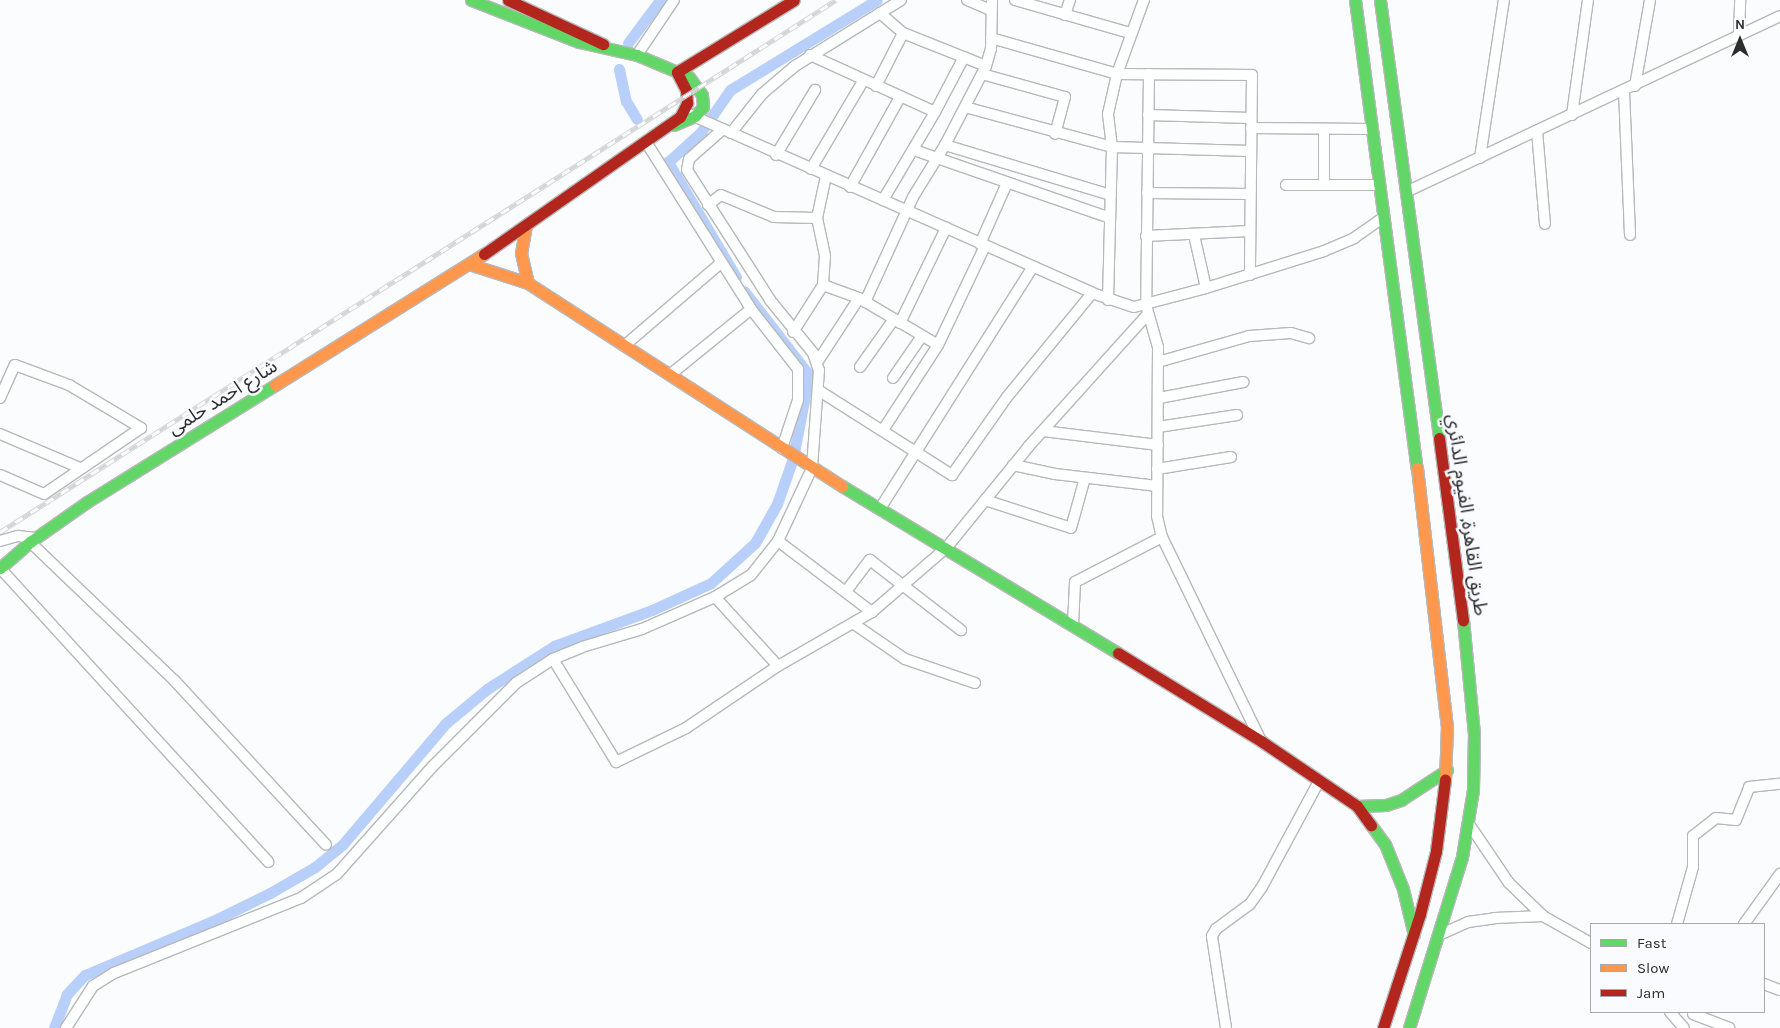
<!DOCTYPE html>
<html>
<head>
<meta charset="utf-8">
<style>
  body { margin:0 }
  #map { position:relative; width:1780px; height:1028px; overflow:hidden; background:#fafcfe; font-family:Karla,"Noto Sans Arabic",sans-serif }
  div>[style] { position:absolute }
  .canal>* { height:11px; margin:-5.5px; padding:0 5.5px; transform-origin:5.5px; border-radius:5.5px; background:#b8cffa }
  .roads { filter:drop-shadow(1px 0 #b7b8ba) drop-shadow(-1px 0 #b7b8ba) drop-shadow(0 1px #b7b8ba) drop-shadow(0 -1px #b7b8ba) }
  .street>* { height:10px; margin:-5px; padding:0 5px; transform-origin:5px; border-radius:5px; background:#feffff }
  .fast>* { height:11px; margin:-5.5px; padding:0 5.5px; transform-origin:5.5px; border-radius:5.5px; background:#63d668 }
  .slow>* { height:11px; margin:-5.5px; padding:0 5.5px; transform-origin:5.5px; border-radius:5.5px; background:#ff974d }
  .jam>* { height:11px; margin:-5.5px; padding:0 5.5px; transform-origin:5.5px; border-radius:5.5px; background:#b3261e }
  .rail>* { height:5px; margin-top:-2.5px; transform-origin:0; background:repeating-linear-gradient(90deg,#f9fbff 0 9px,#d5d5d5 0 18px); box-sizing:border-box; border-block:1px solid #d5d5d5 }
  span { translate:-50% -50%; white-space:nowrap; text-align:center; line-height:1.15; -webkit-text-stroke:5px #f9fbff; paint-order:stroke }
  .street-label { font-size:19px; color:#2c2d2f }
  .legend { position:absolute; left:1590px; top:923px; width:175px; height:90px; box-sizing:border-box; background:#f9fbff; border:1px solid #a7a9ac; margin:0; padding:6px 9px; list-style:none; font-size:15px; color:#2c2d2f }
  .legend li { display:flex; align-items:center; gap:10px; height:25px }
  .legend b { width:25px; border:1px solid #a7a9ac }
  .north { position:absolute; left:1715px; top:15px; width:50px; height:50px; -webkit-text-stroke:4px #f9fbff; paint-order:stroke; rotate:0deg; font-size:14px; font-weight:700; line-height:20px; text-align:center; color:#2c2d2f }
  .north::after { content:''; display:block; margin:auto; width:18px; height:22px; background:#2c2d2f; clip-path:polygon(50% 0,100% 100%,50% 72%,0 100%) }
</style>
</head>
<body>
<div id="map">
  <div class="canal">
    <div style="left:628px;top:43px;width:54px;rotate:-53.3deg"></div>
    <div style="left:619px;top:69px;width:33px;rotate:78deg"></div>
    <div style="left:626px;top:101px;width:21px;rotate:59deg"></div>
    <div style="left:736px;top:277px;width:134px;rotate:-120.6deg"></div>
    <div style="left:668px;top:162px;width:45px;rotate:-42.3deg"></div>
    <div style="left:701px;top:132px;width:51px;rotate:-55.4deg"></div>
    <div style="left:730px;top:90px;width:172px;rotate:-31.5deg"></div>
    <div style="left:54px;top:1028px;width:36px;rotate:-69deg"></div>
    <div style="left:67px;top:994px;width:26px;rotate:-47deg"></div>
    <div style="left:85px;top:975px;width:139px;rotate:-22.9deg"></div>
    <div style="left:213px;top:921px;width:64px;rotate:-26.2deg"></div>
    <div style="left:270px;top:893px;width:52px;rotate:-30deg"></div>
    <div style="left:315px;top:867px;width:36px;rotate:-39deg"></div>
    <div style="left:343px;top:844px;width:159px;rotate:-49.6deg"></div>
    <div style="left:446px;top:723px;width:53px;rotate:-39.7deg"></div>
    <div style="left:487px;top:689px;width:80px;rotate:-32.7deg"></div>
    <div style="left:554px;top:646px;width:104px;rotate:-20.2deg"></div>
    <div style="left:652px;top:610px;width:65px;rotate:-24.6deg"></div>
    <div style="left:711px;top:583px;width:59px;rotate:-42.3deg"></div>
    <div style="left:755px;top:543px;width:45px;rotate:-60.6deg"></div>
    <div style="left:777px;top:504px;width:49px;rotate:-70.8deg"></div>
    <div style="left:793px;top:458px;width:85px;rotate:-79.1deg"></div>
    <div style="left:809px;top:375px;width:106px;rotate:-127.7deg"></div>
  </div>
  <div class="roads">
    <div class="street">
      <div style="left:967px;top:0;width:26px;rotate:23deg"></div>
      <div style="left:1015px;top:0;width:120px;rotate:16deg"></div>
      <div style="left:880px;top:13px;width:30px;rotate:41deg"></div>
      <div style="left:903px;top:33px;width:89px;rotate:21.7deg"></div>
      <div style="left:1065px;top:15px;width:16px;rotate:-72deg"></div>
      <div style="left:1739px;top:35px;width:35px;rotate:-88deg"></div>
      <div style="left:991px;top:38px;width:131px;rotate:15.9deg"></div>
      <div style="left:1117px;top:74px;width:79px;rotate:-70deg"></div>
      <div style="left:637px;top:55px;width:66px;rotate:-56.1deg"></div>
      <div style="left:810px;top:55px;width:137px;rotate:24.5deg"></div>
      <div style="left:982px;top:74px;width:86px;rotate:15.5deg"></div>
      <div style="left:1065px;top:97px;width:38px;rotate:105deg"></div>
      <div style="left:1149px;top:74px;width:231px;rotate:90.7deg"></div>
      <div style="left:1146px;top:305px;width:44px;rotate:74.1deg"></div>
      <div style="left:1158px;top:347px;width:169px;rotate:90.3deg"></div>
      <div style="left:1157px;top:516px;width:22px;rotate:77deg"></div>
      <div style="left:1162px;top:537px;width:227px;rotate:64.1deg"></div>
      <div style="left:876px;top:86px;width:59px;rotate:-63deg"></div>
      <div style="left:1635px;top:86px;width:87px;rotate:-80.1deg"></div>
      <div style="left:1624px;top:91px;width:144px;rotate:87.6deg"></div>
      <div style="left:965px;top:107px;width:152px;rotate:15.2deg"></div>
      <div style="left:1112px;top:147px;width:139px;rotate:1.6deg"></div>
      <div style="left:689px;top:114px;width:441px;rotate:23.9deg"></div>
      <div style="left:1092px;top:293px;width:44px;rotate:18.4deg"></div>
      <div style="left:1134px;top:307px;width:74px;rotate:-14.8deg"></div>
      <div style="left:1206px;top:288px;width:124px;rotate:-17.4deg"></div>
      <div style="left:1324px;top:251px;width:33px;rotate:-23deg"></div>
      <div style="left:1354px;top:238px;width:37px;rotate:-35deg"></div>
      <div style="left:1148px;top:115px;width:103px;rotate:1.7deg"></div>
      <div style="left:1572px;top:115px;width:116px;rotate:-82.1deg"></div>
      <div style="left:1251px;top:128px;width:121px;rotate:0.5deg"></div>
      <div style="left:723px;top:129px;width:45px;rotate:138.6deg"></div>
      <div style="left:689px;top:159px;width:11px;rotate:100deg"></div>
      <div style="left:687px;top:170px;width:154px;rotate:57.4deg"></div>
      <div style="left:770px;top:300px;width:68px;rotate:50.9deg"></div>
      <div style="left:813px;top:353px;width:18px;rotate:71deg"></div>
      <div style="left:819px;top:370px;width:98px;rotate:94.1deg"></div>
      <div style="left:812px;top:468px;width:81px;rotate:115deg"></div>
      <div style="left:1324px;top:129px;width:56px;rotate:90deg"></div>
      <div style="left:1537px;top:131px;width:93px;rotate:85.1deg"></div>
      <div style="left:731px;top:133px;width:50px;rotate:-51.5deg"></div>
      <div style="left:762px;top:94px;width:43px;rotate:-40.3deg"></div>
      <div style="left:795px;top:66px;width:125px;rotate:-31.9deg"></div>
      <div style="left:646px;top:142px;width:197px;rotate:57.8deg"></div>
      <div style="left:751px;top:309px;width:76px;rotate:51.9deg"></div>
      <div style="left:798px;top:369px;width:31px;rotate:90deg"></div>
      <div style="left:798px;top:400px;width:51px;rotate:108.4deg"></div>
      <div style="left:945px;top:145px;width:173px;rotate:16.8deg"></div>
      <div style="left:914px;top:150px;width:207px;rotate:19.1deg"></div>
      <div style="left:776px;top:155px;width:76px;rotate:-59deg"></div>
      <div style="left:1480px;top:158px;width:160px;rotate:-81.4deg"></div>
      <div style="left:811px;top:169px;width:102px;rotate:-59.4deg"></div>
      <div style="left:1286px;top:185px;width:93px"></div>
      <div style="left:850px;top:187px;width:103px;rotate:-60.9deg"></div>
      <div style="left:1406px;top:192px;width:413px;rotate:-25.2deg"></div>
      <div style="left:1147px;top:193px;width:103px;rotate:0.6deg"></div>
      <div style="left:883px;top:200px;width:102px;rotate:-59.4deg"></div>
      <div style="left:935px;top:112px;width:62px;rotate:-62.2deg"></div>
      <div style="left:708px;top:205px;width:16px;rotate:-38deg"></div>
      <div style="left:721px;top:195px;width:57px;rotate:22.5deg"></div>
      <div style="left:774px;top:217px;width:43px;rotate:1.3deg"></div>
      <div style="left:817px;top:218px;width:43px;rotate:-77.9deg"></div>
      <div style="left:817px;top:218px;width:39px;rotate:78deg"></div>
      <div style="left:825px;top:256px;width:29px;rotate:94deg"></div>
      <div style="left:1194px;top:235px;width:54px;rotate:77.2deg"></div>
      <div style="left:1146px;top:236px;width:104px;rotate:-2.8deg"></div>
      <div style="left:980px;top:244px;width:67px;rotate:-66.1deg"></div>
      <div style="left:1108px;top:300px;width:153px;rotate:-88.5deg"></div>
      <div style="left:1112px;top:147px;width:33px;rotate:-97deg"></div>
      <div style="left:1108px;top:114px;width:41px;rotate:-77.3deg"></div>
      <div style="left:1117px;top:74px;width:135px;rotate:0.4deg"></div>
      <div style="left:1252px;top:75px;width:200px;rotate:90.6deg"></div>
      <div style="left:865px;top:302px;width:115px;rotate:-65.4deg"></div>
      <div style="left:913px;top:197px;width:61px;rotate:-58.4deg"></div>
      <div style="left:945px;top:145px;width:89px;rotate:-62.6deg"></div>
      <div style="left:986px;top:66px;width:18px;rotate:-74deg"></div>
      <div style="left:991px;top:49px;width:49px;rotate:-88.8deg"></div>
      <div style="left:900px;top:323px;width:106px;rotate:-64.2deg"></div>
      <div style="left:793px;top:332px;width:56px;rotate:-57.4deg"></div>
      <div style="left:823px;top:285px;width:38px;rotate:20deg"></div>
      <div style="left:859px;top:298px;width:92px;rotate:30.7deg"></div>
      <div style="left:624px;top:346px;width:128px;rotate:-40.6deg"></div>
      <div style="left:818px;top:361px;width:75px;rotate:-56.9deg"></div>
      <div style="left:1158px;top:362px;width:95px;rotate:-15.9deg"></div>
      <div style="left:1249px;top:336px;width:42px;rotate:-4.1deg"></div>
      <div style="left:1291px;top:333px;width:19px;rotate:16deg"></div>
      <div style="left:860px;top:367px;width:59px;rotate:-54.7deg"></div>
      <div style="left:671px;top:374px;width:103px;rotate:-39.1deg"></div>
      <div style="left:893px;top:378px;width:51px;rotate:-55.4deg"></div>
      <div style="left:818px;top:390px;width:159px;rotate:32.4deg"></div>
      <div style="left:952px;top:475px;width:95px;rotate:-54.8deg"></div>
      <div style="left:1007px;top:397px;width:134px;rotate:-50.7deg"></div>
      <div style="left:0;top:398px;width:36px;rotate:-66deg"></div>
      <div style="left:15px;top:365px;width:58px;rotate:20.3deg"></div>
      <div style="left:69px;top:385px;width:84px;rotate:30.8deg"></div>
      <div style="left:141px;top:428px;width:117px;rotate:145.8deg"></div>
      <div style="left:44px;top:494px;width:48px;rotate:-156.6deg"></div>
      <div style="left:1159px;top:398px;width:86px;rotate:-10.7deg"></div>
      <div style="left:1158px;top:427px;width:80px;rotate:-8.6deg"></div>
      <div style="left:883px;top:430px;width:101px;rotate:-57.1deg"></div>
      <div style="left:938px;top:345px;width:110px;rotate:-64.6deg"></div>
      <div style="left:1043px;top:431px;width:116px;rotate:6.9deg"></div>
      <div style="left:0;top:434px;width:87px;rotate:23deg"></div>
      <div style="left:1013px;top:465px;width:43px;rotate:12.1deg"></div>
      <div style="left:1055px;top:474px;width:103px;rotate:6.7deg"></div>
      <div style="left:1157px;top:469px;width:75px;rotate:-9.2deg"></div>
      <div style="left:985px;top:500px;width:90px;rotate:18deg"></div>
      <div style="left:1071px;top:528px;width:52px;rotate:-74.4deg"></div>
      <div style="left:881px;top:507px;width:284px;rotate:-57.7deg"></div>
      <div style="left:0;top:541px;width:19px;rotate:-16deg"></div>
      <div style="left:18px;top:536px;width:18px;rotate:6deg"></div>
      <div style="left:30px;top:542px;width:199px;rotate:43.8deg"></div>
      <div style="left:174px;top:680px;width:224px;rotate:47.3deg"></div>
      <div style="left:0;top:568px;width:398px;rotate:47.6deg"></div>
      <div style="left:847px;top:590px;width:38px;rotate:-53deg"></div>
      <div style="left:870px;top:560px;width:115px;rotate:37.6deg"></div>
      <div style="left:715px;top:597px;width:93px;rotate:47.6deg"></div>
      <div style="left:854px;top:624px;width:62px;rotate:34.5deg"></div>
      <div style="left:905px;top:659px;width:74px;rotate:18.9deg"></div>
      <div style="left:1073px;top:625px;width:43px;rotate:-87.3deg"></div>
      <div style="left:1075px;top:582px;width:98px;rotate:-27.3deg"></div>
      <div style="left:553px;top:659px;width:121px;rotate:58.5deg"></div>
      <div style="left:616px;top:762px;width:78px;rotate:-25.9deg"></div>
      <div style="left:686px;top:728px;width:111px;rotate:-34deg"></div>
      <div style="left:778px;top:666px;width:108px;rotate:-29.9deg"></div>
      <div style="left:1469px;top:824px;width:71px;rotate:55.9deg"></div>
      <div style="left:1509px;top:883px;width:47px;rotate:44.1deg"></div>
      <div style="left:1543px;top:916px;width:55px;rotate:29.4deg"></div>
      <div style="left:1677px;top:924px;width:59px;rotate:-74.3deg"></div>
      <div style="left:1693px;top:867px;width:31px;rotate:-90deg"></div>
      <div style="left:1693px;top:836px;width:29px;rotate:-38deg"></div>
      <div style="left:1716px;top:818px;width:20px;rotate:6deg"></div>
      <div style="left:1736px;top:820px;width:35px;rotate:-68deg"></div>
      <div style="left:1749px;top:787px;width:31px;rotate:-6deg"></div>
      <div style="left:1744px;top:924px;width:62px;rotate:-54.2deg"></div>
      <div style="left:1439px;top:935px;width:32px;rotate:-24deg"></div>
      <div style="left:1468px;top:922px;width:27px;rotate:-8deg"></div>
      <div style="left:1495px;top:918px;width:48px;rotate:-2.4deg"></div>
      <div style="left:1764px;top:984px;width:17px;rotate:21deg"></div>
      <div style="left:1670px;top:1012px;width:21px;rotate:49deg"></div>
      <div style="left:1693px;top:1014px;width:39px;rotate:21deg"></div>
      <div style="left:66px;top:1028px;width:50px;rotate:-57.3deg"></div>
      <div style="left:93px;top:986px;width:25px;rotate:-32deg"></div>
      <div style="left:114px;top:973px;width:201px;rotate:-21.9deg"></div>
      <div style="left:301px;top:898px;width:43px;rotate:-33.7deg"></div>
      <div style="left:337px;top:874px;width:143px;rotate:-48.4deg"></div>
      <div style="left:432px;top:767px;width:119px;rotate:-45deg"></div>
      <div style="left:516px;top:683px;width:44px;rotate:-33deg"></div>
      <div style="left:553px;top:659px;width:31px;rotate:-22deg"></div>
      <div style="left:582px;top:647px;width:63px;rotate:-16.7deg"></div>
      <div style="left:642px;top:629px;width:80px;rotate:-23.7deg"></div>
      <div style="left:715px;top:597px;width:42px;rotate:-31.4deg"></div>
      <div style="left:751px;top:575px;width:43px;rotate:-51.5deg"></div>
      <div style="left:778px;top:541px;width:118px;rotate:37.1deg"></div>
      <div style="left:872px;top:612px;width:99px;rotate:-40.9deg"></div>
      <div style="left:947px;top:547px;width:130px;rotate:-50.9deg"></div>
      <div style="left:1029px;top:446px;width:176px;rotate:-48deg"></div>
      <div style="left:1226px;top:1028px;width:93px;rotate:-98.7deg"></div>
      <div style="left:1212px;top:936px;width:8px;rotate:-60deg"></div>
      <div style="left:1216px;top:929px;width:42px;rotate:-36.3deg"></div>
      <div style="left:1250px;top:904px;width:21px;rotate:-55deg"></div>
      <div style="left:1262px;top:887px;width:120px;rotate:-61.7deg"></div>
    </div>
    <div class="fast">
      <div style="left:471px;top:0;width:116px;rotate:21.3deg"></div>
      <div style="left:579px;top:42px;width:59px;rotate:12.6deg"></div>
      <div style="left:637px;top:55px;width:56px;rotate:22.9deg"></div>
      <div style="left:689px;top:77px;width:22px;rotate:54deg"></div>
      <div style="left:702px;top:95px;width:12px;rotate:85deg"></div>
      <div style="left:703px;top:107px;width:12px;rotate:132deg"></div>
      <div style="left:695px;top:116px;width:23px;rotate:157deg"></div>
      <div style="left:1355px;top:0;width:472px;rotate:82.5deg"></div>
      <div style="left:1380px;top:0;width:442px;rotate:82.3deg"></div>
      <div style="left:842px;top:486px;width:323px;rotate:31.2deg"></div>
      <div style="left:0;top:568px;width:40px;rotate:-41deg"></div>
      <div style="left:30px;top:542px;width:70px;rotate:-35.1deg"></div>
      <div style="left:87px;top:502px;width:221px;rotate:-31.9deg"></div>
      <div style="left:1357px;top:806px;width:29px;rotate:-2deg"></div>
      <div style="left:1386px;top:805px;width:16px;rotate:-18deg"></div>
      <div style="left:1401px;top:800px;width:55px;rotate:-33.1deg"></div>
      <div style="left:1371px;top:825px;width:24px;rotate:54deg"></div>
      <div style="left:1385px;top:844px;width:48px;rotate:68.2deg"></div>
      <div style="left:1403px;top:889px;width:47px;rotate:76.6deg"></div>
      <div style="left:1409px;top:1028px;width:179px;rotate:-72.8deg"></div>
      <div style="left:1462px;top:857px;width:68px;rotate:-80.7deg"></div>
      <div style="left:1473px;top:790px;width:56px;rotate:-89deg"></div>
      <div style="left:1474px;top:734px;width:115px;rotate:-95.5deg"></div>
    </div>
    <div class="slow">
      <div style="left:526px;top:225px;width:28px;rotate:100deg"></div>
      <div style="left:521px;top:253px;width:31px;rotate:77deg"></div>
      <div style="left:469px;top:264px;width:62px;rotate:17.9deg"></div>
      <div style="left:528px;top:283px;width:374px;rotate:32.9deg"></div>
      <div style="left:275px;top:385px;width:247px;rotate:-32.1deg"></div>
      <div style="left:1417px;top:468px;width:260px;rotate:83.4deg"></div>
      <div style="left:1447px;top:726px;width:54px;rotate:92.1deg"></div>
    </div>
    <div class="jam">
      <div style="left:508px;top:0;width:105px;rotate:24.9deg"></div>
      <div style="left:677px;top:72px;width:137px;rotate:-31.6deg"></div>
      <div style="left:484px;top:254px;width:239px;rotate:-35deg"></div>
      <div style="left:680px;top:117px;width:16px;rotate:-63deg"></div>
      <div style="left:687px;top:103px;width:13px;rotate:-94deg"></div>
      <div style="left:686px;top:90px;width:20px;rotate:-117deg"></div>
      <div style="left:1439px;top:438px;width:184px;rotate:82.5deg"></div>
      <div style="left:1118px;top:653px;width:168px;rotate:31.6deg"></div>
      <div style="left:1261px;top:741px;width:116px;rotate:34.1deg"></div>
      <div style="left:1357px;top:806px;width:24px;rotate:54deg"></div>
      <div style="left:1383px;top:1028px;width:120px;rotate:-72deg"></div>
      <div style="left:1420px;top:914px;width:65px;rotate:-75.7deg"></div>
      <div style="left:1436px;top:851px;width:72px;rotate:-82.8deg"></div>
    </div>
  </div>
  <div class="rail">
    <div style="left:0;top:532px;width:991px;rotate:-32.47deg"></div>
  </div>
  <div class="street-label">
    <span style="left:223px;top:398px;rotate:-32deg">شارع احمد حلمى</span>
    <span style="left:1466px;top:515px;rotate:82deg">طريق القاهرة, الفيوم الدائري</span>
  </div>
  <ul class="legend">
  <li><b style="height:6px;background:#63d668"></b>Fast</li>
  <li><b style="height:6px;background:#ff974d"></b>Slow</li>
  <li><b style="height:6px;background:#b3261e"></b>Jam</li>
  </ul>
  <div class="north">N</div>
</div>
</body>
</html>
